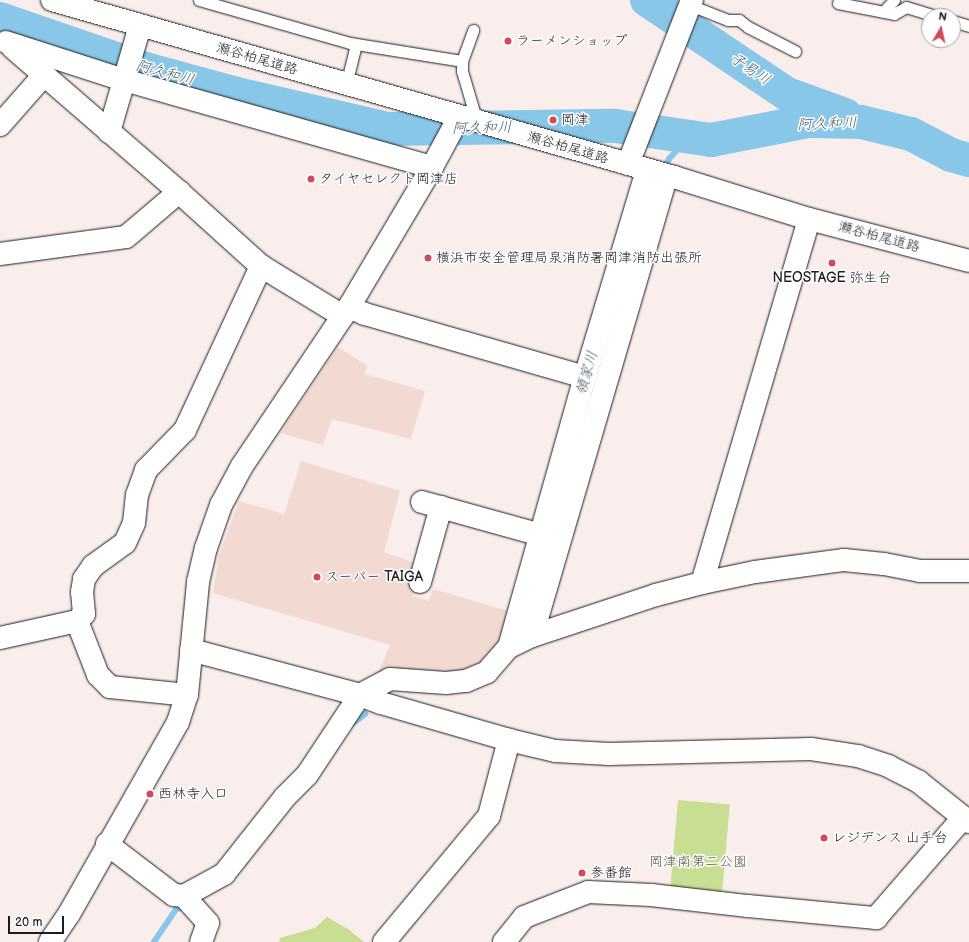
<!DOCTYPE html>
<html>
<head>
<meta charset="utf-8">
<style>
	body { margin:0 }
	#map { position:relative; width:969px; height:942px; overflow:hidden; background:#f9eeeb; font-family:"Balsamiq Sans","Klee One",sans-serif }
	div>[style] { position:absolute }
	.built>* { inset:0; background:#f2dad2 }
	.green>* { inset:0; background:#c8de93; transform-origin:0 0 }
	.stream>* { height:5.5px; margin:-2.75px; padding:0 2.75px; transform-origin:2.75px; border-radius:2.75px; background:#89c7e9 }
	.river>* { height:34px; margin:-17px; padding:0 17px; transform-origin:17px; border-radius:17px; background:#89c7e9 }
	.roads { filter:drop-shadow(0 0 1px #1c1c1c) drop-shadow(0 0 1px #1c1c1c) }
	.service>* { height:11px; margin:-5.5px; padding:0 5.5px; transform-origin:5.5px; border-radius:5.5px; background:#fff }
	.minor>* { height:22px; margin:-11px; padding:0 11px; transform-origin:11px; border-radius:11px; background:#fff }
	.tertiary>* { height:22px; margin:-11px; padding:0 11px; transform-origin:11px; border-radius:11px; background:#fff }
	.secondary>* { height:22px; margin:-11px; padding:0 11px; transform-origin:11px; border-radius:11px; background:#fff }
	.dots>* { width:11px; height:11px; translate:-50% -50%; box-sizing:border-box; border:2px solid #fff; border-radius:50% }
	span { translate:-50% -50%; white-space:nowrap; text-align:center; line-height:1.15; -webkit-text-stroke:3px #fff; paint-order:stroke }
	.poi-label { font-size:14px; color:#1c1c1c }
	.left { translate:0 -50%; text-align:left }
	.street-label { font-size:14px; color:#1c1c1c }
	.park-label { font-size:14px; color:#586046 }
	.water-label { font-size:15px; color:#48606e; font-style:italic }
	.north { position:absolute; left:921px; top:8px; width:40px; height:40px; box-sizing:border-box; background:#fff; border:1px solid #a4a4a4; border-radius:50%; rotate:9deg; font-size:11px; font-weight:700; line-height:16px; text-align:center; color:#1c1c1c }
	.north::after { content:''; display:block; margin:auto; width:14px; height:18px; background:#d1495b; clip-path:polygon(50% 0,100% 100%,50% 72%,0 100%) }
	.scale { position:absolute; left:8px; top:916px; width:56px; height:18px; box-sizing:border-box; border:2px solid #1c1c1c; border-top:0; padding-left:5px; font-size:12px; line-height:14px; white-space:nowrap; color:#1c1c1c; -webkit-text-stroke:3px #fff; paint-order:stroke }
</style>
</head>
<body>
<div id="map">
	<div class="built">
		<div style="clip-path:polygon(338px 347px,367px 366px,365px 374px,425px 391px,411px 439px,332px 419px,323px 445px,280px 433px)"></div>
		<div style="clip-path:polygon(301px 461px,400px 491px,384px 552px,421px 565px,413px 596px,429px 601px,433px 589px,512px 612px,503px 645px,483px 668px,462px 676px,412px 673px,378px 673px,390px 645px,213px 593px,219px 555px,239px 501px,284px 514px)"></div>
	</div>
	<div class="green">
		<div style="left:678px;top:800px;width:52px;height:87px;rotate:5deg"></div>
		<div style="clip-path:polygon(327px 917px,348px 929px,364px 942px,279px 942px,280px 938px,315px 928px)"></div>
	</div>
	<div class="stream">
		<div style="left:663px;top:170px;width:13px;rotate:-61deg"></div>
		<div style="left:669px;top:159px;width:31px;rotate:-48deg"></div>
		<div style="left:351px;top:725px;width:18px;rotate:-38deg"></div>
		<div style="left:154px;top:942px;width:40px;rotate:-56deg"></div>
		<div style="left:176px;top:909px;width:9px;rotate:-13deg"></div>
	</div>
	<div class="river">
		<div style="left:647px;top:0;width:169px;rotate:33.9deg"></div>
		<div style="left:787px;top:94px;width:62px;rotate:19.9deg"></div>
		<div style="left:0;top:19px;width:153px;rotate:19deg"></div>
		<div style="left:145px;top:69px;width:95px;rotate:15.2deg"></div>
		<div style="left:237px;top:94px;width:154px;rotate:13.1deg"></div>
		<div style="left:387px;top:129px;width:228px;rotate:-0.8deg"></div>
		<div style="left:615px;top:126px;width:97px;rotate:8.3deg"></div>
		<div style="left:711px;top:140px;width:100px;rotate:-11deg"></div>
		<div style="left:809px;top:121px;width:52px;rotate:1.1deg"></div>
		<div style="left:861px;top:122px;width:51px;rotate:13.5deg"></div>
		<div style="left:911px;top:134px;width:45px;rotate:27.7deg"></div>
		<div style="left:951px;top:155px;width:19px;rotate:16deg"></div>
	</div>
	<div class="roads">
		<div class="service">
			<div style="left:199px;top:0;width:157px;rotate:15.9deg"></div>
			<div style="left:350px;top:43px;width:113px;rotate:9.1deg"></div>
			<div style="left:462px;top:61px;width:10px;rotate:90deg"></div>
			<div style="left:462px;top:71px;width:53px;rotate:73.6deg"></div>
			<div style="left:838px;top:3px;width:57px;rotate:11.1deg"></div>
			<div style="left:894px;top:14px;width:14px;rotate:-30deg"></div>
			<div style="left:906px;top:7px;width:30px;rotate:17deg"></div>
			<div style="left:690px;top:5px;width:41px;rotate:21.5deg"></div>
			<div style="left:728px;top:20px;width:11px"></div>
			<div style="left:739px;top:20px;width:11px;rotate:38deg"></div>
			<div style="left:748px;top:27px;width:53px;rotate:27.1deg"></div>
			<div style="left:883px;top:12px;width:16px;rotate:-47deg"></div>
			<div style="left:953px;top:21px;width:17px;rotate:17deg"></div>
			<div style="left:462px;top:61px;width:33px;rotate:-70deg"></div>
			<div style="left:346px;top:85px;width:42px;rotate:-76.3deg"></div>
		</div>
		<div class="minor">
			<div style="left:6px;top:42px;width:124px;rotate:17.9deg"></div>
			<div style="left:124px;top:80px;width:320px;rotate:15.8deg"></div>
			<div style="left:13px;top:48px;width:220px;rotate:40.9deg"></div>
			<div style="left:179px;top:192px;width:110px;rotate:42.1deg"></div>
			<div style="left:261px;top:266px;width:96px;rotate:31.4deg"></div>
			<div style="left:0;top:125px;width:67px;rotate:-48.7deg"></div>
			<div style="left:109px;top:132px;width:110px;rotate:-73.7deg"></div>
			<div style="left:628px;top:164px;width:176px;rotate:-68.7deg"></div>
			<div style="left:0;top:254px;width:127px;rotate:-7.7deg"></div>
			<div style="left:126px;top:237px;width:70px;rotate:-40.3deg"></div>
			<div style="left:349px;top:307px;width:17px;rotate:24deg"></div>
			<div style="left:365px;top:314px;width:229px;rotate:16deg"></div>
			<div style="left:422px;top:502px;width:123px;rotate:15.5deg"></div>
			<div style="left:420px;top:582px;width:78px;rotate:-74.4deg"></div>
			<div style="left:702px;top:583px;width:379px;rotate:-73.6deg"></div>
			<div style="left:77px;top:621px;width:10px;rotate:-45deg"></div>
			<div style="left:84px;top:614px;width:22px;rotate:-95deg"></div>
			<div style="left:82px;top:592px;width:13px;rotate:-81deg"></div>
			<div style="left:84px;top:579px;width:16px;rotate:-55deg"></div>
			<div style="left:93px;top:566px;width:39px;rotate:-36deg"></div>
			<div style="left:125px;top:543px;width:22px;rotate:-66deg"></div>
			<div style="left:134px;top:523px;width:28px;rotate:-84deg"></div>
			<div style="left:137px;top:495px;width:27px;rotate:-70deg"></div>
			<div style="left:146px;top:470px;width:56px;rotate:-45.7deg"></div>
			<div style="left:185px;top:430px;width:181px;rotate:-65.1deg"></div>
			<div style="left:532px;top:636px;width:480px;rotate:-73.7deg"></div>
			<div style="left:0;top:638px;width:79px;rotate:-12.4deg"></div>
			<div style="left:77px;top:621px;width:58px;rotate:68.7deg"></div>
			<div style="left:98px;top:675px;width:17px;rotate:45deg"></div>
			<div style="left:110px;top:687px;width:77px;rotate:5.9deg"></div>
			<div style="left:509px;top:647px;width:280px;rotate:-74.3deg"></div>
			<div style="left:585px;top:377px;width:216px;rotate:-73.3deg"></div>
			<div style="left:107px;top:844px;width:84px;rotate:37.3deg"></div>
			<div style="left:174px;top:895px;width:10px;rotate:6deg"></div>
			<div style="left:201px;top:942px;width:20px;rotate:-70deg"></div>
			<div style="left:208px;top:923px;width:36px;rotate:-132deg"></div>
			<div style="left:184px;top:896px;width:46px;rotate:-28.8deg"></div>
			<div style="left:224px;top:874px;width:98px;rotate:-51.6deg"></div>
			<div style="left:285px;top:797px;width:31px;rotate:-45deg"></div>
			<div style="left:307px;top:775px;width:96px;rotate:-56.5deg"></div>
			<div style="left:360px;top:695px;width:34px;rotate:-28deg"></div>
			<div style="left:390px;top:679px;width:56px;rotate:4.1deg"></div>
			<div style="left:446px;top:683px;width:20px;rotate:-6deg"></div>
			<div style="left:466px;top:681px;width:23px;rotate:-23deg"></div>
			<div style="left:487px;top:672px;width:33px;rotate:-49deg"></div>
			<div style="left:509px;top:647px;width:25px;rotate:-26deg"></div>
			<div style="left:532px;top:636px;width:131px;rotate:-18.3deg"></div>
			<div style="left:656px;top:595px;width:48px;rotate:-14.6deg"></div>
			<div style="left:702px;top:583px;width:54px;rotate:-11.7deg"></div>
			<div style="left:755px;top:572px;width:90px;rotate:-7.7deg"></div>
			<div style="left:844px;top:560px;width:40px;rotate:5.7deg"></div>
			<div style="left:884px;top:564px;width:37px;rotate:11deg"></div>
			<div style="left:920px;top:571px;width:49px"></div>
			<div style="left:384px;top:942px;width:164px;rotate:-50.2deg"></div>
			<div style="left:489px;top:816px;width:79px;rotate:-75.3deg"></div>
			<div style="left:504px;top:942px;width:32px;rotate:-51deg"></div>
			<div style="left:524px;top:917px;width:69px;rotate:-21.3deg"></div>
			<div style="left:588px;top:892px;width:63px;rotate:2.7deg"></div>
			<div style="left:651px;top:895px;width:98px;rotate:6.5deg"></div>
			<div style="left:748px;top:906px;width:129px;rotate:5.4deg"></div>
			<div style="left:876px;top:918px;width:133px;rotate:-49deg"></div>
		</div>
		<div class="tertiary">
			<div style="left:191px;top:650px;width:175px;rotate:14.9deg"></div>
			<div style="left:360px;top:695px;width:22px;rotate:21deg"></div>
			<div style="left:381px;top:703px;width:133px;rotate:16.1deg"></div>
			<div style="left:509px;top:740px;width:47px;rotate:13.4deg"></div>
			<div style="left:555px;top:751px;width:54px;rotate:3.2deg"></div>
			<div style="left:609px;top:754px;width:202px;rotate:-1.4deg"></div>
			<div style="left:811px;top:749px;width:48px;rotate:8.5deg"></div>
			<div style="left:858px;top:756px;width:32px;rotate:18deg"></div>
			<div style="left:888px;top:766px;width:35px;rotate:27deg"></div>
			<div style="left:919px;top:782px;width:64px;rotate:38.7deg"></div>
			<div style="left:50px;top:942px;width:34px;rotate:-56deg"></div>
			<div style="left:69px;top:914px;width:221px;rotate:-60.4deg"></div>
			<div style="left:178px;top:722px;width:28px;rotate:-72deg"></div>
			<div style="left:187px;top:695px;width:114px;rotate:-84.4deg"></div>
			<div style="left:198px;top:582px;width:35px;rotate:-77deg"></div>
			<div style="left:206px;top:548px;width:46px;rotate:-70.8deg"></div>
			<div style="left:221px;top:505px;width:44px;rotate:-61.7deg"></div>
			<div style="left:242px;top:466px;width:192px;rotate:-56.1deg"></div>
			<div style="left:349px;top:307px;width:163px;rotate:-59.3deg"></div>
			<div style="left:432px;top:167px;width:57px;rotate:-61.6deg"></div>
		</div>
		<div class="secondary">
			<div style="left:52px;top:0;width:647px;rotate:15.88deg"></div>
			<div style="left:674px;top:177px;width:141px;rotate:17.3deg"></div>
			<div style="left:809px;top:219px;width:165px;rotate:14.7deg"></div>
		</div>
	</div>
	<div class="dots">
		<div style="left:508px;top:41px;background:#d1495b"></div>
		<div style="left:553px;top:120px;background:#d1495b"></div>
		<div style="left:311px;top:179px;background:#d1495b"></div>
		<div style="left:428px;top:258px;background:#d1495b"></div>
		<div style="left:832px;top:263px;background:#d1495b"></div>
		<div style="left:317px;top:577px;background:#d1495b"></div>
		<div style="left:150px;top:794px;background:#d1495b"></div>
		<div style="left:824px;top:838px;background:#d1495b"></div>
		<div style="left:582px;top:873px;background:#d1495b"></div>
	</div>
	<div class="poi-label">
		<span class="left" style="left:516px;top:41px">ラーメンショップ</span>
		<span class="left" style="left:561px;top:120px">岡津</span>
		<span class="left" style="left:319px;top:179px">タイヤセレクト岡津店</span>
		<span class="left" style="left:436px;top:258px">横浜市安全管理局泉消防署岡津消防出張所</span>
		<span style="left:832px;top:278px">NEOSTAGE 弥生台</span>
		<span class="left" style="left:325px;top:577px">スーパー TAIGA</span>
		<span class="left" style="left:158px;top:794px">西林寺入口</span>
		<span class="left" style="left:832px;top:838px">レジデンス 山手台</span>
		<span class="left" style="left:590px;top:873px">参番館</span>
	</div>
	<div class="street-label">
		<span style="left:257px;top:59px;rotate:16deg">瀬谷柏尾道路</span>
		<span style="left:568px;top:148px;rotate:16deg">瀬谷柏尾道路</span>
		<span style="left:879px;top:237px;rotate:15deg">瀬谷柏尾道路</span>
	</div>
	<div class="park-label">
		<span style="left:698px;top:862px">岡津南第二公園</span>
	</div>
	<div class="water-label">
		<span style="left:750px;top:69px;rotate:34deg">子易川</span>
		<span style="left:165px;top:73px;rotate:15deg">阿久和川</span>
		<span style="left:827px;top:124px;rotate:-2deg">阿久和川</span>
		<span style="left:482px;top:128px;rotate:-1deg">阿久和川</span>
		<span style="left:587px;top:373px;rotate:-74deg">領家川</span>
	</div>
	<div class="north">N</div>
	<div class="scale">20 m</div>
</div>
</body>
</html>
